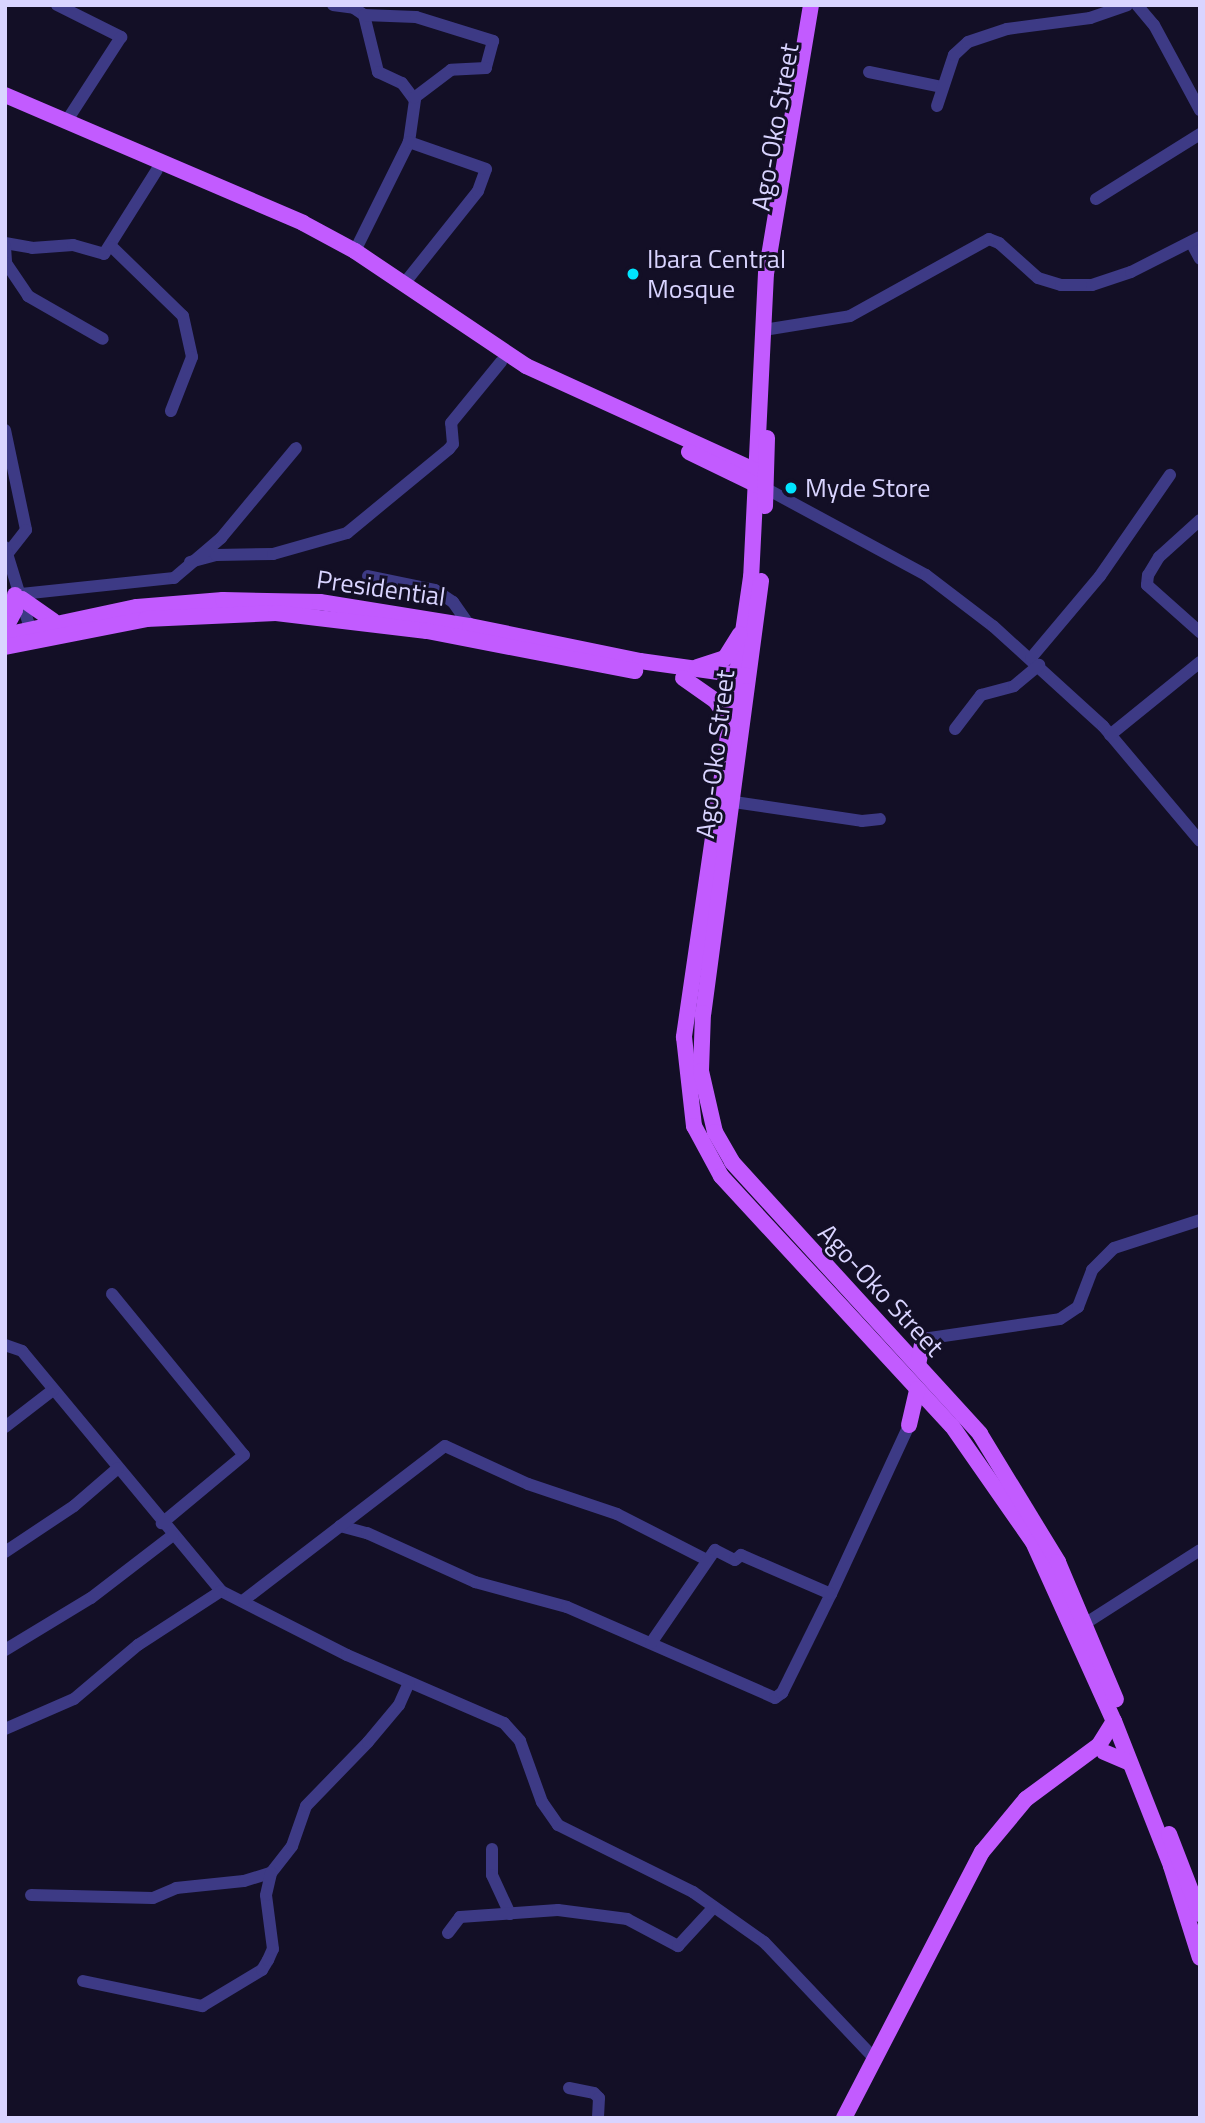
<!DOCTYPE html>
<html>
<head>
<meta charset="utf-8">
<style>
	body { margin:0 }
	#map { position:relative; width:1205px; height:2123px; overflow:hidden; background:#130f26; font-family:"Titillium Web",sans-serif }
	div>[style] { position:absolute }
	.minor>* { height:12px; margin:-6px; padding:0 6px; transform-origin:6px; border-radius:6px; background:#3d3a85 }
	.major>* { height:16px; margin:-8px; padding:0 8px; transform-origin:8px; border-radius:8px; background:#c25bff }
	.dots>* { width:19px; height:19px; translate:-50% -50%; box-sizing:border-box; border:4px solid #130f26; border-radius:50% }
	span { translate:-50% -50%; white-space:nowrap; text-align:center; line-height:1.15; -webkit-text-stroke:6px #130f26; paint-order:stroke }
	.street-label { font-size:26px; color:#d9d4ff }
	.poi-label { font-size:26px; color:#d9d4ff }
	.left { translate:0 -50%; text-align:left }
	.frame { position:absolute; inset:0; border:7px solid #d9d4ff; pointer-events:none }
</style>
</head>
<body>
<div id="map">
	<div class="minor">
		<div style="left:57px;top:5px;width:72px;rotate:26.6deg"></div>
		<div style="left:121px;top:37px;width:101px;rotate:122.9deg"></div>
		<div style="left:333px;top:5px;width:21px;rotate:8deg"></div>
		<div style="left:354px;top:8px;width:12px;rotate:35deg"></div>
		<div style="left:364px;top:15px;width:59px;rotate:76.2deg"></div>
		<div style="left:378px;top:72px;width:26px;rotate:25deg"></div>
		<div style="left:402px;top:83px;width:21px;rotate:53deg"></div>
		<div style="left:415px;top:100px;width:42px;rotate:98.1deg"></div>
		<div style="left:409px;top:142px;width:122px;rotate:116.4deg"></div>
		<div style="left:1137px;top:5px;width:26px;rotate:50deg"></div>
		<div style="left:1154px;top:25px;width:97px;rotate:61.6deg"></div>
		<div style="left:364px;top:15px;width:52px;rotate:2.2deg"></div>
		<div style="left:416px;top:17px;width:81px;rotate:17.3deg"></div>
		<div style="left:493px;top:41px;width:28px;rotate:105deg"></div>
		<div style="left:486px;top:68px;width:35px;rotate:177deg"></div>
		<div style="left:451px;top:70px;width:46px;rotate:142.9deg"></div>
		<div style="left:869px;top:72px;width:75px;rotate:11.6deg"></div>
		<div style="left:937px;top:106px;width:54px;rotate:-71.6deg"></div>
		<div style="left:954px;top:55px;width:19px;rotate:-43deg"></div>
		<div style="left:968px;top:42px;width:41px;rotate:-18.4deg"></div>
		<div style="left:1007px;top:29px;width:84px;rotate:-7.5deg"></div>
		<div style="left:1090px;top:18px;width:39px;rotate:-19deg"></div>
		<div style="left:1096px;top:199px;width:123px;rotate:-32deg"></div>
		<div style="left:1191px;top:242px;width:19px;rotate:62deg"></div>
		<div style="left:5px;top:243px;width:27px;rotate:10deg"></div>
		<div style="left:32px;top:248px;width:41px;rotate:-4.2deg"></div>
		<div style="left:73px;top:245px;width:32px;rotate:16deg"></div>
		<div style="left:104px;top:254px;width:99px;rotate:-57.8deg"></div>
		<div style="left:5px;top:247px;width:16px;rotate:86deg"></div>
		<div style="left:6px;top:263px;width:40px;rotate:56deg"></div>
		<div style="left:28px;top:296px;width:86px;rotate:29.8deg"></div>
		<div style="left:112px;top:247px;width:99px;rotate:44.2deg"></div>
		<div style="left:183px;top:316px;width:42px;rotate:77.6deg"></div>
		<div style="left:192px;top:357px;width:58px;rotate:111.3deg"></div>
		<div style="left:403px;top:285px;width:120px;rotate:-51.4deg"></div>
		<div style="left:478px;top:191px;width:23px;rotate:-70deg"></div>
		<div style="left:486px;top:169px;width:82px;rotate:-160.7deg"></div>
		<div style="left:770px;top:329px;width:81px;rotate:-9.2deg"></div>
		<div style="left:850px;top:316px;width:159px;rotate:-29deg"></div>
		<div style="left:989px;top:239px;width:11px;rotate:22deg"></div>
		<div style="left:999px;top:243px;width:52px;rotate:41.9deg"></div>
		<div style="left:1038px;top:278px;width:24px;rotate:17deg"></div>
		<div style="left:1061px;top:285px;width:31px"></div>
		<div style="left:1092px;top:285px;width:41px;rotate:-18.4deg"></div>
		<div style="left:1131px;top:272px;width:77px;rotate:-26.9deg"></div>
		<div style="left:5px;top:430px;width:102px;rotate:78.1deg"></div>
		<div style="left:26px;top:530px;width:29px;rotate:128deg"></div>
		<div style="left:765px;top:488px;width:183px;rotate:28.4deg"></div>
		<div style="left:926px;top:575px;width:84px;rotate:37.3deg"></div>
		<div style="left:993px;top:626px;width:149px;rotate:42.3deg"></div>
		<div style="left:1103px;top:726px;width:150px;rotate:49.9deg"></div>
		<div style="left:1200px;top:520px;width:55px;rotate:137.9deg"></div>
		<div style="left:1159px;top:557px;width:21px;rotate:121deg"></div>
		<div style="left:1148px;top:575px;width:10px;rotate:96deg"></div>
		<div style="left:1147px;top:585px;width:71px;rotate:41.6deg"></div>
		<div style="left:5px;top:547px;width:95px;rotate:72.9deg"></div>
		<div style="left:190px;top:562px;width:27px;rotate:-15deg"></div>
		<div style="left:216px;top:555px;width:57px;rotate:-1deg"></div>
		<div style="left:273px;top:554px;width:77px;rotate:-15.8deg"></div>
		<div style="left:347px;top:533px;width:132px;rotate:-39.5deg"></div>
		<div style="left:449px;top:449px;width:6px;rotate:-51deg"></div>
		<div style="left:453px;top:444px;width:21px;rotate:-95deg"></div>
		<div style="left:451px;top:423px;width:79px;rotate:-50.7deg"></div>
		<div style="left:368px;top:576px;width:68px;rotate:11.8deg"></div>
		<div style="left:435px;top:590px;width:22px;rotate:34deg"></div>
		<div style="left:453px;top:602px;width:29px;rotate:55deg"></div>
		<div style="left:21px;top:594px;width:154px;rotate:-6deg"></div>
		<div style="left:174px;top:578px;width:62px;rotate:-40.4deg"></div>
		<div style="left:221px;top:538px;width:117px;rotate:-50.2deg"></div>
		<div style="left:1031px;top:658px;width:107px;rotate:-49.9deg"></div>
		<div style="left:1100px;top:576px;width:123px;rotate:-55.3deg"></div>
		<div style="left:955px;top:729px;width:43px;rotate:-52.6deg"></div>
		<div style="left:981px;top:695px;width:34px;rotate:-15deg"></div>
		<div style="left:1014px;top:686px;width:33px;rotate:-40deg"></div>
		<div style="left:1110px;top:735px;width:116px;rotate:-39deg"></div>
		<div style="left:734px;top:802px;width:129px;rotate:8.4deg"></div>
		<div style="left:862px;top:821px;width:18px;rotate:-6deg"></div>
		<div style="left:112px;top:1294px;width:208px;rotate:50.7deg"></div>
		<div style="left:244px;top:1455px;width:107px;rotate:140.3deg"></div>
		<div style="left:923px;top:1339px;width:138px;rotate:-8.3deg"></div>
		<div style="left:1060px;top:1319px;width:22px;rotate:-34deg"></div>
		<div style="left:1078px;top:1307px;width:40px;rotate:-69deg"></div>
		<div style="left:1092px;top:1270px;width:31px;rotate:-45deg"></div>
		<div style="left:1114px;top:1248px;width:90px;rotate:-18deg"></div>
		<div style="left:5px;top:1345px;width:18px;rotate:19deg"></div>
		<div style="left:22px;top:1351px;width:312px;rotate:50.3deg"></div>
		<div style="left:221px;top:1591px;width:141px;rotate:26.9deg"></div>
		<div style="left:347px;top:1655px;width:171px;rotate:23.4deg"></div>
		<div style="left:504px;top:1723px;width:24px;rotate:48deg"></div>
		<div style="left:520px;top:1741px;width:65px;rotate:70.2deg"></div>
		<div style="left:542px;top:1802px;width:28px;rotate:55deg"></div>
		<div style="left:558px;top:1825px;width:151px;rotate:26.4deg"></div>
		<div style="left:693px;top:1892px;width:87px;rotate:35.2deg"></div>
		<div style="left:764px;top:1942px;width:160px;rotate:46.5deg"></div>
		<div style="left:5px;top:1427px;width:61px;rotate:-37.6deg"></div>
		<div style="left:340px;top:1526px;width:28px;rotate:15deg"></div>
		<div style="left:367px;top:1533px;width:119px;rotate:24.4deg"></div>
		<div style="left:475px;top:1582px;width:95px;rotate:15.2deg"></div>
		<div style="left:567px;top:1607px;width:227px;rotate:23.6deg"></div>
		<div style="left:775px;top:1698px;width:9px;rotate:-36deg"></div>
		<div style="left:782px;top:1693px;width:110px;rotate:-63.7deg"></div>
		<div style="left:831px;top:1594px;width:186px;rotate:-65.2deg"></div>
		<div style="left:5px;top:1552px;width:83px;rotate:-33.7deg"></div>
		<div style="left:74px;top:1506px;width:58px;rotate:-40.8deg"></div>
		<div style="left:244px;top:1600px;width:253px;rotate:-37.5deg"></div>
		<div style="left:445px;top:1446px;width:91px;rotate:24.6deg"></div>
		<div style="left:528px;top:1484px;width:94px;rotate:18.6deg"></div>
		<div style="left:617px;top:1514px;width:101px;rotate:27.1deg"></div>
		<div style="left:1086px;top:1623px;width:135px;rotate:-32.6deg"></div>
		<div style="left:651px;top:1643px;width:113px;rotate:-55.5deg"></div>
		<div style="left:715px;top:1550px;width:22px;rotate:27deg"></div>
		<div style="left:735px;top:1560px;width:8px;rotate:-40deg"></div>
		<div style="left:741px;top:1555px;width:98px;rotate:23.4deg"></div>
		<div style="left:5px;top:1650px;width:100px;rotate:-31.2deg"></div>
		<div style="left:91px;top:1598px;width:103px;rotate:-37.5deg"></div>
		<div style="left:5px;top:1729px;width:75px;rotate:-23.5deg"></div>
		<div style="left:74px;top:1699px;width:84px;rotate:-40.2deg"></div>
		<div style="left:138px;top:1645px;width:99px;rotate:-33deg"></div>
		<div style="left:492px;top:1849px;width:26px;rotate:90deg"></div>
		<div style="left:492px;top:1875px;width:43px;rotate:65.2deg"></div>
		<div style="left:31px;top:1895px;width:122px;rotate:1.4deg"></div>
		<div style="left:153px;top:1898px;width:25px;rotate:-23deg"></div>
		<div style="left:176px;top:1888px;width:68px;rotate:-5.9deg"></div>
		<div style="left:244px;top:1881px;width:28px;rotate:-17deg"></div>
		<div style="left:271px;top:1873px;width:34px;rotate:-52deg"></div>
		<div style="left:292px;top:1846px;width:42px;rotate:-70.7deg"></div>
		<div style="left:306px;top:1806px;width:89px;rotate:-45.9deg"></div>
		<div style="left:368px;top:1742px;width:48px;rotate:-50deg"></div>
		<div style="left:399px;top:1705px;width:24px;rotate:-66deg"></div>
		<div style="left:448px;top:1933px;width:20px;rotate:-53deg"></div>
		<div style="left:460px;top:1917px;width:98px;rotate:-4.1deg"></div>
		<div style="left:558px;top:1910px;width:70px;rotate:7.4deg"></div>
		<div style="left:627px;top:1919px;width:58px;rotate:27.9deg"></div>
		<div style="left:678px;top:1946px;width:53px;rotate:-47.3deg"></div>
		<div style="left:83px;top:1981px;width:122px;rotate:11.9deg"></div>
		<div style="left:202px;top:2006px;width:70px;rotate:-31deg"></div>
		<div style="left:262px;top:1970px;width:12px;rotate:-59deg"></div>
		<div style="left:268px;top:1960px;width:12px;rotate:-66deg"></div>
		<div style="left:273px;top:1949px;width:54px;rotate:-97.4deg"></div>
		<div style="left:266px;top:1895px;width:23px;rotate:-77deg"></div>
		<div style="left:569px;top:2088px;width:25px;rotate:11deg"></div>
		<div style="left:594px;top:2093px;width:7px;rotate:45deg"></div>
		<div style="left:599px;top:2098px;width:20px;rotate:93deg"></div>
	</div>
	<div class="major">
		<div style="left:811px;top:5px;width:272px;rotate:99.5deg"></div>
		<div style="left:766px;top:273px;width:304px;rotate:92.8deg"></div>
		<div style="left:751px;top:577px;width:465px;rotate:98.3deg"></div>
		<div style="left:684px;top:1037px;width:90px;rotate:83.6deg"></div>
		<div style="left:694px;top:1126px;width:57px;rotate:61.6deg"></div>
		<div style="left:721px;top:1176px;width:340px;rotate:47.3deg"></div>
		<div style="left:952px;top:1426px;width:141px;rotate:55.1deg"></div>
		<div style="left:1033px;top:1542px;width:196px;rotate:65.7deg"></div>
		<div style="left:1114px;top:1721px;width:156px;rotate:68.5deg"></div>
		<div style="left:1171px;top:1866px;width:96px;rotate:72.5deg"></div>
		<div style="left:5px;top:95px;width:324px;rotate:23.2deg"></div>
		<div style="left:303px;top:223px;width:59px;rotate:28.3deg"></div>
		<div style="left:355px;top:251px;width:206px;rotate:33.9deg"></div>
		<div style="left:526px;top:366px;width:258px;rotate:24.5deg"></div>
		<div style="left:689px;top:452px;width:82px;rotate:25.9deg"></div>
		<div style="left:765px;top:506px;width:68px;rotate:-88.3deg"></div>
		<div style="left:761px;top:581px;width:436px;rotate:97.6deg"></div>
		<div style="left:703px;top:1013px;width:58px;rotate:92deg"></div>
		<div style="left:701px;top:1071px;width:63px;rotate:77.1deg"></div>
		<div style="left:715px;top:1132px;width:34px;rotate:60deg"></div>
		<div style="left:732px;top:1162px;width:368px;rotate:47.6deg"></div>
		<div style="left:980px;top:1434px;width:150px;rotate:58.6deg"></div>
		<div style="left:1058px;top:1562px;width:149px;rotate:67.1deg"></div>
		<div style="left:22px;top:599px;width:38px;rotate:35deg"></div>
		<div style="left:5px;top:629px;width:21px;rotate:-62deg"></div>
		<div style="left:15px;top:610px;width:15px;rotate:-90deg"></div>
		<div style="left:5px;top:635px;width:135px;rotate:-12deg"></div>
		<div style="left:137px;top:607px;width:86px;rotate:-4.7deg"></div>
		<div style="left:223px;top:600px;width:97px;rotate:1.2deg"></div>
		<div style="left:320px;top:602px;width:152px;rotate:9.1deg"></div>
		<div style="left:470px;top:626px;width:174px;rotate:11.6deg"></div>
		<div style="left:640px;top:661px;width:108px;rotate:8deg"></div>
		<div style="left:5px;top:647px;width:144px;rotate:-11.2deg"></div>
		<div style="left:146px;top:619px;width:130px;rotate:-2.6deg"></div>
		<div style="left:276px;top:613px;width:152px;rotate:6.8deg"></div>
		<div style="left:427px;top:631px;width:212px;rotate:10.9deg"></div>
		<div style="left:697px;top:667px;width:29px;rotate:-18deg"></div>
		<div style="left:725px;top:658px;width:28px;rotate:-58deg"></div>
		<div style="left:683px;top:678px;width:39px;rotate:35deg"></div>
		<div style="left:715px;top:700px;width:29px;rotate:56deg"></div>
		<div style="left:918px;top:1365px;width:26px;rotate:-79deg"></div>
		<div style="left:909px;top:1425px;width:37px;rotate:-77deg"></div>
		<div style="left:1104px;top:1752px;width:28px;rotate:23deg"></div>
		<div style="left:1169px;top:1834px;width:86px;rotate:68.8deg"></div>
		<div style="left:844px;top:2118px;width:300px;rotate:-62.6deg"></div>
		<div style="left:982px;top:1852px;width:69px;rotate:-50.3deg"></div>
		<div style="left:1026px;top:1799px;width:91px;rotate:-36.5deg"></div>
		<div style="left:1099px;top:1745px;width:28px;rotate:-58deg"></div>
	</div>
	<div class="dots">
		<div style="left:633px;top:274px;background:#00e5ff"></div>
		<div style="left:791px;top:488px;background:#00e5ff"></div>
	</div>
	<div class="street-label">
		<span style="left:775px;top:127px;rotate:-80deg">Ago-Oko Street</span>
		<span style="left:381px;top:588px;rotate:8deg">Presidential</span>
		<span style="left:715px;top:754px;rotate:-83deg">Ago-Oko Street</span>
		<span style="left:881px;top:1290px;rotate:47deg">Ago-Oko Street</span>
	</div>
	<div class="poi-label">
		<span class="left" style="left:647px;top:274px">Ibara Central<br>Mosque</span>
		<span class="left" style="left:805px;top:488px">Myde Store</span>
	</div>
	<div class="frame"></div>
</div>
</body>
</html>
